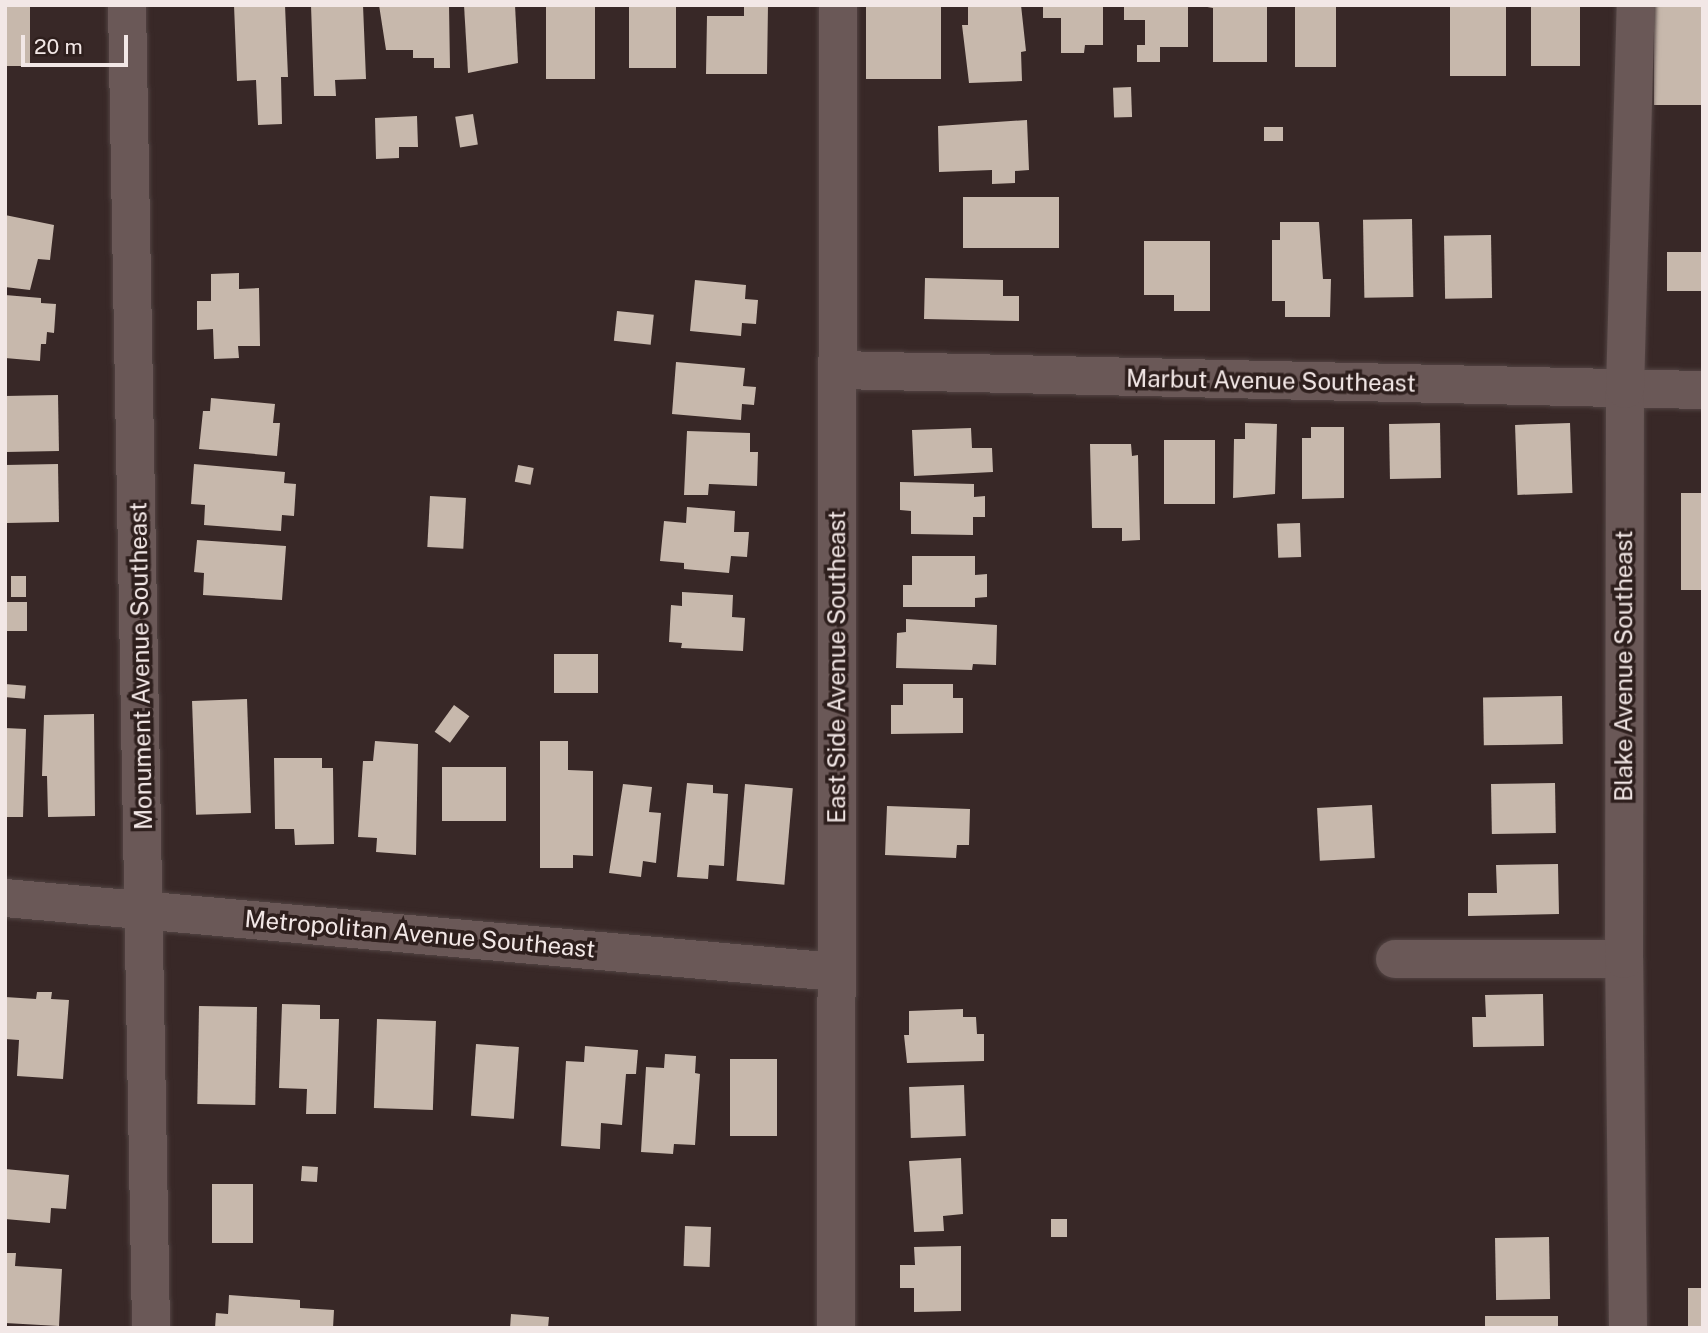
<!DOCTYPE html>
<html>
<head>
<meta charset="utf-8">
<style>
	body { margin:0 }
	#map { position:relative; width:1708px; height:1333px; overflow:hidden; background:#382827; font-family:"Public Sans",sans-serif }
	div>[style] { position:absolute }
	.building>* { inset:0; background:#c7b8ac; transform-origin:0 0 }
	.roads { filter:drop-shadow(0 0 2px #524443) drop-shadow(0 0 2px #524443) }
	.street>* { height:38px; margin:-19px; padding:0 19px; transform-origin:19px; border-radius:19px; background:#6a5857 }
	span { translate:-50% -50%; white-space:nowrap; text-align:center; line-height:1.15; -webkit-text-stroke:7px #2e1f1d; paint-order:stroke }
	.street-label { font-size:24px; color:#f2e7e6 }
	.frame { position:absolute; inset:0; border:7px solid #f2e7e6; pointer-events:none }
	.scale { position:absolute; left:21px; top:35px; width:107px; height:32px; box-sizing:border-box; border:4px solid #f2e7e6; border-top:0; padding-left:9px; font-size:21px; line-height:24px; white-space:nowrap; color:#f2e7e6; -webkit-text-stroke:5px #2e1f1d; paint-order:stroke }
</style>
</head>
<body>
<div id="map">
	<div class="building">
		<div style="left:5px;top:5px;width:25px;height:61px"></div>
		<div style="clip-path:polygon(234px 5px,285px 5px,288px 77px,281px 77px,282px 124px,258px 125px,256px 80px,237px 81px)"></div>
		<div style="clip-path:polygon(311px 5px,363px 5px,366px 79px,335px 80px,336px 96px,314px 96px)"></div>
		<div style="clip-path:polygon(379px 5px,449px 5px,450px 68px,434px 68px,434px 58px,413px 58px,413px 50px,386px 50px)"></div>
		<div style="clip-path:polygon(464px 5px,515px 5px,518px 63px,468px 73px)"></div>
		<div style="left:546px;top:5px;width:49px;height:74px"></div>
		<div style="left:629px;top:5px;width:47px;height:63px"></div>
		<div style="clip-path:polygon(744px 5px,768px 5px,767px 74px,706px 74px,707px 16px,744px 16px)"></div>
		<div style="left:866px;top:5px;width:75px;height:74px"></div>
		<div style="clip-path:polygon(968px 5px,1021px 5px,1026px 51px,1021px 52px,1022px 81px,969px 83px,962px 25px,968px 25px)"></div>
		<div style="clip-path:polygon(1043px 5px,1103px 5px,1103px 45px,1085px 45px,1084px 53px,1061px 53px,1061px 18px,1043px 18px)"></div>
		<div style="clip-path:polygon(1124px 5px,1188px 5px,1188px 47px,1160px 47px,1160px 62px,1137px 62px,1137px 45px,1145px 45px,1145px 20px,1124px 20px)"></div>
		<div style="clip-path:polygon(1196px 5px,1267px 5px,1267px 62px,1213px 62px,1213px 8px)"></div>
		<div style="left:1295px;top:5px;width:41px;height:62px"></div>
		<div style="left:1450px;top:5px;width:56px;height:71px"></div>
		<div style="left:1531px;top:5px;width:49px;height:61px"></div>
		<div style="left:1654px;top:5px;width:49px;height:100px"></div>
		<div style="left:1131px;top:87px;width:30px;height:18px;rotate:88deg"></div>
		<div style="left:473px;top:114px;width:31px;height:18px;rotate:81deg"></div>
		<div style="clip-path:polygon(417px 116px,418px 147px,399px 147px,399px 158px,376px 159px,375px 118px)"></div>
		<div style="clip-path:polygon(1027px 120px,1029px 170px,1015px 171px,1015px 183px,992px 184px,992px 170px,939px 172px,938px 126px)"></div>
		<div style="left:1264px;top:127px;width:19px;height:14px"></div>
		<div style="left:1059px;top:197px;width:51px;height:96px;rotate:90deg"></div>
		<div style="clip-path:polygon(5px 215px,54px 225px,50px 260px,38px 259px,30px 290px,5px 287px)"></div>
		<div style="left:1412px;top:219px;width:78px;height:49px;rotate:89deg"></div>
		<div style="clip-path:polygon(1280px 222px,1319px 222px,1323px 279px,1331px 279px,1330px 317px,1285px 317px,1285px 301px,1272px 301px,1272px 240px,1280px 240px)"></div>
		<div style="left:1491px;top:235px;width:63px;height:47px;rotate:89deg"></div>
		<div style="clip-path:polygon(1144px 241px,1210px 241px,1210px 311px,1174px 311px,1174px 295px,1144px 295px)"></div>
		<div style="left:1703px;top:252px;width:39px;height:36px;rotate:90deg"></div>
		<div style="clip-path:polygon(239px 273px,239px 289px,259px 288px,260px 346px,238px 346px,239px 358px,214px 359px,213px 329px,197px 330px,197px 301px,211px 301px,211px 274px)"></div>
		<div style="clip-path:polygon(925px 278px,1003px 280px,1003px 296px,1019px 296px,1019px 321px,924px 319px)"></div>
		<div style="clip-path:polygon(695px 280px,746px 285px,745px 299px,758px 300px,756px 324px,742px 323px,741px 336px,690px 331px)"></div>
		<div style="clip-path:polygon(5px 295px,41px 298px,41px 303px,56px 304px,54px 333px,47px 332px,46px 344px,41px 344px,40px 361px,5px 358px)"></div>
		<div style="left:617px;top:311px;width:37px;height:30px;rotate:6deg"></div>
		<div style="clip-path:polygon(676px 362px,745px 368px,743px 386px,756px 387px,754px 405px,742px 404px,741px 420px,672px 414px)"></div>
		<div style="left:58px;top:395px;width:56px;height:53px;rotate:89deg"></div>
		<div style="clip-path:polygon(211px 398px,275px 404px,273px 423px,280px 423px,277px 456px,199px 449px,203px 411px,210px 411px)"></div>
		<div style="clip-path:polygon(1245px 423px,1277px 424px,1275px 494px,1233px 498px,1234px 439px,1245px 439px)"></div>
		<div style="left:1440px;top:423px;width:55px;height:51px;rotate:89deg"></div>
		<div style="left:1570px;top:423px;width:70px;height:55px;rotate:88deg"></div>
		<div style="clip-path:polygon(1311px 427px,1344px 427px,1344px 498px,1302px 499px,1302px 438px,1311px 438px)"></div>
		<div style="clip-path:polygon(971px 428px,972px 448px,992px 448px,993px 472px,914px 476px,912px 430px)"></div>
		<div style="clip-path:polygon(687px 431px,750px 433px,750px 452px,758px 452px,757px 486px,709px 484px,708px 495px,684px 495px)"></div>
		<div style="left:1164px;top:440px;width:51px;height:64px"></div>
		<div style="clip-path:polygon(1090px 444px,1131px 444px,1132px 456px,1138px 455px,1140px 540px,1122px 541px,1122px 528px,1092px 528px)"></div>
		<div style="left:58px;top:464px;width:58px;height:53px;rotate:89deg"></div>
		<div style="clip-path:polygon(194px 464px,285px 472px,284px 483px,296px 484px,294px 516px,282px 515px,281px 531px,204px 525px,205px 505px,191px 504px)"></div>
		<div style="left:518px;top:465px;width:16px;height:17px;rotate:11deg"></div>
		<div style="clip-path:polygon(900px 482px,974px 484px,974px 497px,985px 496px,985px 517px,973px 517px,973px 535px,911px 534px,911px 511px,900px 510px)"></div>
		<div style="left:1703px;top:493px;width:97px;height:22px;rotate:90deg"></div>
		<div style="left:430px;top:496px;width:36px;height:51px;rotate:3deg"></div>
		<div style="clip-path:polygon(687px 507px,735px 511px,734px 532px,749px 532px,747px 557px,731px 556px,729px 573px,684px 569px,684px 563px,660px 561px,664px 521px,686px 523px)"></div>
		<div style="left:1300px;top:523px;width:34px;height:23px;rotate:88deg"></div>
		<div style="clip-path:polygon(197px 540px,286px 546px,282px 600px,203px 595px,204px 573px,194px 572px)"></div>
		<div style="clip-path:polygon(912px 556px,975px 556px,975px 575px,987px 574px,987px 597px,975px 598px,975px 607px,903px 607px,903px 585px,912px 585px)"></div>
		<div style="left:11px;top:576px;width:15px;height:21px"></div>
		<div style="clip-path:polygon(682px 592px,733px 595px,732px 617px,745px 618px,743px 651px,681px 648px,682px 643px,669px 642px,671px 605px,682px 606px)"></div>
		<div style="left:27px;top:602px;width:29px;height:21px;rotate:90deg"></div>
		<div style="clip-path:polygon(906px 619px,997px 625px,996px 665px,973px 664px,972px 670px,896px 668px,897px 633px,906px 632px)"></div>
		<div style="left:554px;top:654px;width:44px;height:39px"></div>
		<div style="left:5px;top:684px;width:21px;height:13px;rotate:5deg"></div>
		<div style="clip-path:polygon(903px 684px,953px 684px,953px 698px,963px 698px,963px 733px,891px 734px,891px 705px,903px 705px)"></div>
		<div style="left:1562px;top:696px;width:48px;height:79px;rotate:89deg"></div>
		<div style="left:247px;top:699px;width:114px;height:55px;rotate:88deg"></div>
		<div style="left:454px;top:705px;width:19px;height:33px;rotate:36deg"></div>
		<div style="clip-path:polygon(94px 714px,95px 816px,48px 817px,47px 776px,42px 776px,44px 715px)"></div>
		<div style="clip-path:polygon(5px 728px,26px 729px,23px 817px,5px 817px)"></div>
		<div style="clip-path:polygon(375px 741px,418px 744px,416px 855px,376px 852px,377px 838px,358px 837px,363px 761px,373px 761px)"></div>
		<div style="clip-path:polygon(540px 741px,568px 741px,568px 770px,593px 771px,593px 856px,573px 855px,573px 868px,540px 868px)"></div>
		<div style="clip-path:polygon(274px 758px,322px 758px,322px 768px,333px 768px,334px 844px,295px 845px,294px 829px,275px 829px)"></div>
		<div style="left:442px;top:767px;width:64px;height:54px"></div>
		<div style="clip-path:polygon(687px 783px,713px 785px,713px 793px,728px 794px,724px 866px,709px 865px,708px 879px,677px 877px)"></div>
		<div style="left:1555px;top:783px;width:50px;height:64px;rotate:89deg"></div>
		<div style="clip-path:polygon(623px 784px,652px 787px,649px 812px,661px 813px,656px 863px,643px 861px,641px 877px,609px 873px)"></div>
		<div style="left:745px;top:784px;width:48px;height:97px;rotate:5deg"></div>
		<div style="left:1372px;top:805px;width:53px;height:55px;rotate:87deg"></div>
		<div style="clip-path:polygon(887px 806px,970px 809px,969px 845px,957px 845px,956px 858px,885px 855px)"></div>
		<div style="clip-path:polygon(1558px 864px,1559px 914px,1468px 916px,1468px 893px,1497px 893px,1496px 865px)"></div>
		<div style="clip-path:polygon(37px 992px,52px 992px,51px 999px,69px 1000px,63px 1079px,17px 1076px,19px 1040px,5px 1039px,5px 997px,36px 999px)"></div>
		<div style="clip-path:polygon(1543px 994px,1544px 1046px,1473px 1047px,1472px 1017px,1486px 1017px,1485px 995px)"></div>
		<div style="clip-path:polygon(282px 1004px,320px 1005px,320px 1019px,339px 1019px,336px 1114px,306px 1114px,307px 1089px,279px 1088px)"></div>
		<div style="left:199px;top:1006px;width:58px;height:98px;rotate:1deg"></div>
		<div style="clip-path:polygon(963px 1009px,963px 1017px,976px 1017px,977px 1034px,984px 1034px,984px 1061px,907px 1063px,904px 1035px,909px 1035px,909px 1011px)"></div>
		<div style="left:377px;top:1019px;width:59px;height:89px;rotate:2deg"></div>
		<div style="left:476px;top:1044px;width:43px;height:72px;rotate:4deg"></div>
		<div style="clip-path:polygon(585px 1046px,638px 1050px,636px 1074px,626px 1074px,622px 1125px,601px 1123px,600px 1149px,561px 1146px,566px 1061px,584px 1062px)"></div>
		<div style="clip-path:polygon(665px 1054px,696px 1056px,695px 1073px,700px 1074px,695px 1145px,674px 1144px,673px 1154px,641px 1152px,646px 1067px,664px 1068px)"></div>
		<div style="left:730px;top:1059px;width:47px;height:77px"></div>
		<div style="left:964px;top:1085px;width:51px;height:55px;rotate:88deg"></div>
		<div style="clip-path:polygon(961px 1158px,963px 1214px,943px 1216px,944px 1231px,914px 1232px,909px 1161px)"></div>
		<div style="left:302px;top:1166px;width:16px;height:15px;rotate:4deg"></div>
		<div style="clip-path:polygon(5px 1169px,69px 1175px,66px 1209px,51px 1208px,50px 1223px,5px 1219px)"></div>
		<div style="left:212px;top:1184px;width:41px;height:59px"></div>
		<div style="left:1051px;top:1219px;width:16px;height:18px"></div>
		<div style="left:685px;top:1226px;width:26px;height:40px;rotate:2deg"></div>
		<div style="left:1549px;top:1237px;width:62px;height:54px;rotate:89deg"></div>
		<div style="clip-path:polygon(961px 1246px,961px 1311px,914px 1312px,914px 1288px,900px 1288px,900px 1265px,915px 1265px,914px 1247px)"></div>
		<div style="clip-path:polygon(5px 1253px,16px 1253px,15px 1266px,62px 1269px,59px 1326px,5px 1323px)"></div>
		<div style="left:1688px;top:1288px;width:15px;height:40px"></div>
		<div style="clip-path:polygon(229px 1295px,300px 1300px,300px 1308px,334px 1310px,333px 1328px,215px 1328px,216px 1313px,228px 1314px)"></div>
		<div style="clip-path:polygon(511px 1314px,549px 1317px,548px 1328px,510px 1328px)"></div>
		<div style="left:1558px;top:1316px;width:12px;height:73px;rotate:90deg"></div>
	</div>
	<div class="roads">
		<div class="street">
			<div style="left:127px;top:5px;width:1323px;rotate:88.96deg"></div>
			<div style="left:839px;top:370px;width:864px;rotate:1.33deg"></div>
			<div style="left:5px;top:898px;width:833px;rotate:5.09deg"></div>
			<div style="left:1395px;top:959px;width:229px"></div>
			<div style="left:836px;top:1328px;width:1323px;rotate:-89.91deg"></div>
			<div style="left:1628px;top:1328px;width:369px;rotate:-90.6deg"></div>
			<div style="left:1624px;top:959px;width:570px;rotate:-89.9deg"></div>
			<div style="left:1625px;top:389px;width:384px;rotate:-88.4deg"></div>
		</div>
	</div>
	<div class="street-label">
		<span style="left:1271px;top:381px;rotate:1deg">Marbut Avenue Southeast</span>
		<span style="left:141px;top:666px;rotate:-91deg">Monument Avenue Southeast</span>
		<span style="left:1624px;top:666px;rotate:-90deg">Blake Avenue Southeast</span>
		<span style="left:837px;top:667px;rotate:-90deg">East Side Avenue Southeast</span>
		<span style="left:420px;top:934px;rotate:5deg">Metropolitan Avenue Southeast</span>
	</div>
	<div class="frame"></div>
	<div class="scale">20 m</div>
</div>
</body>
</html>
